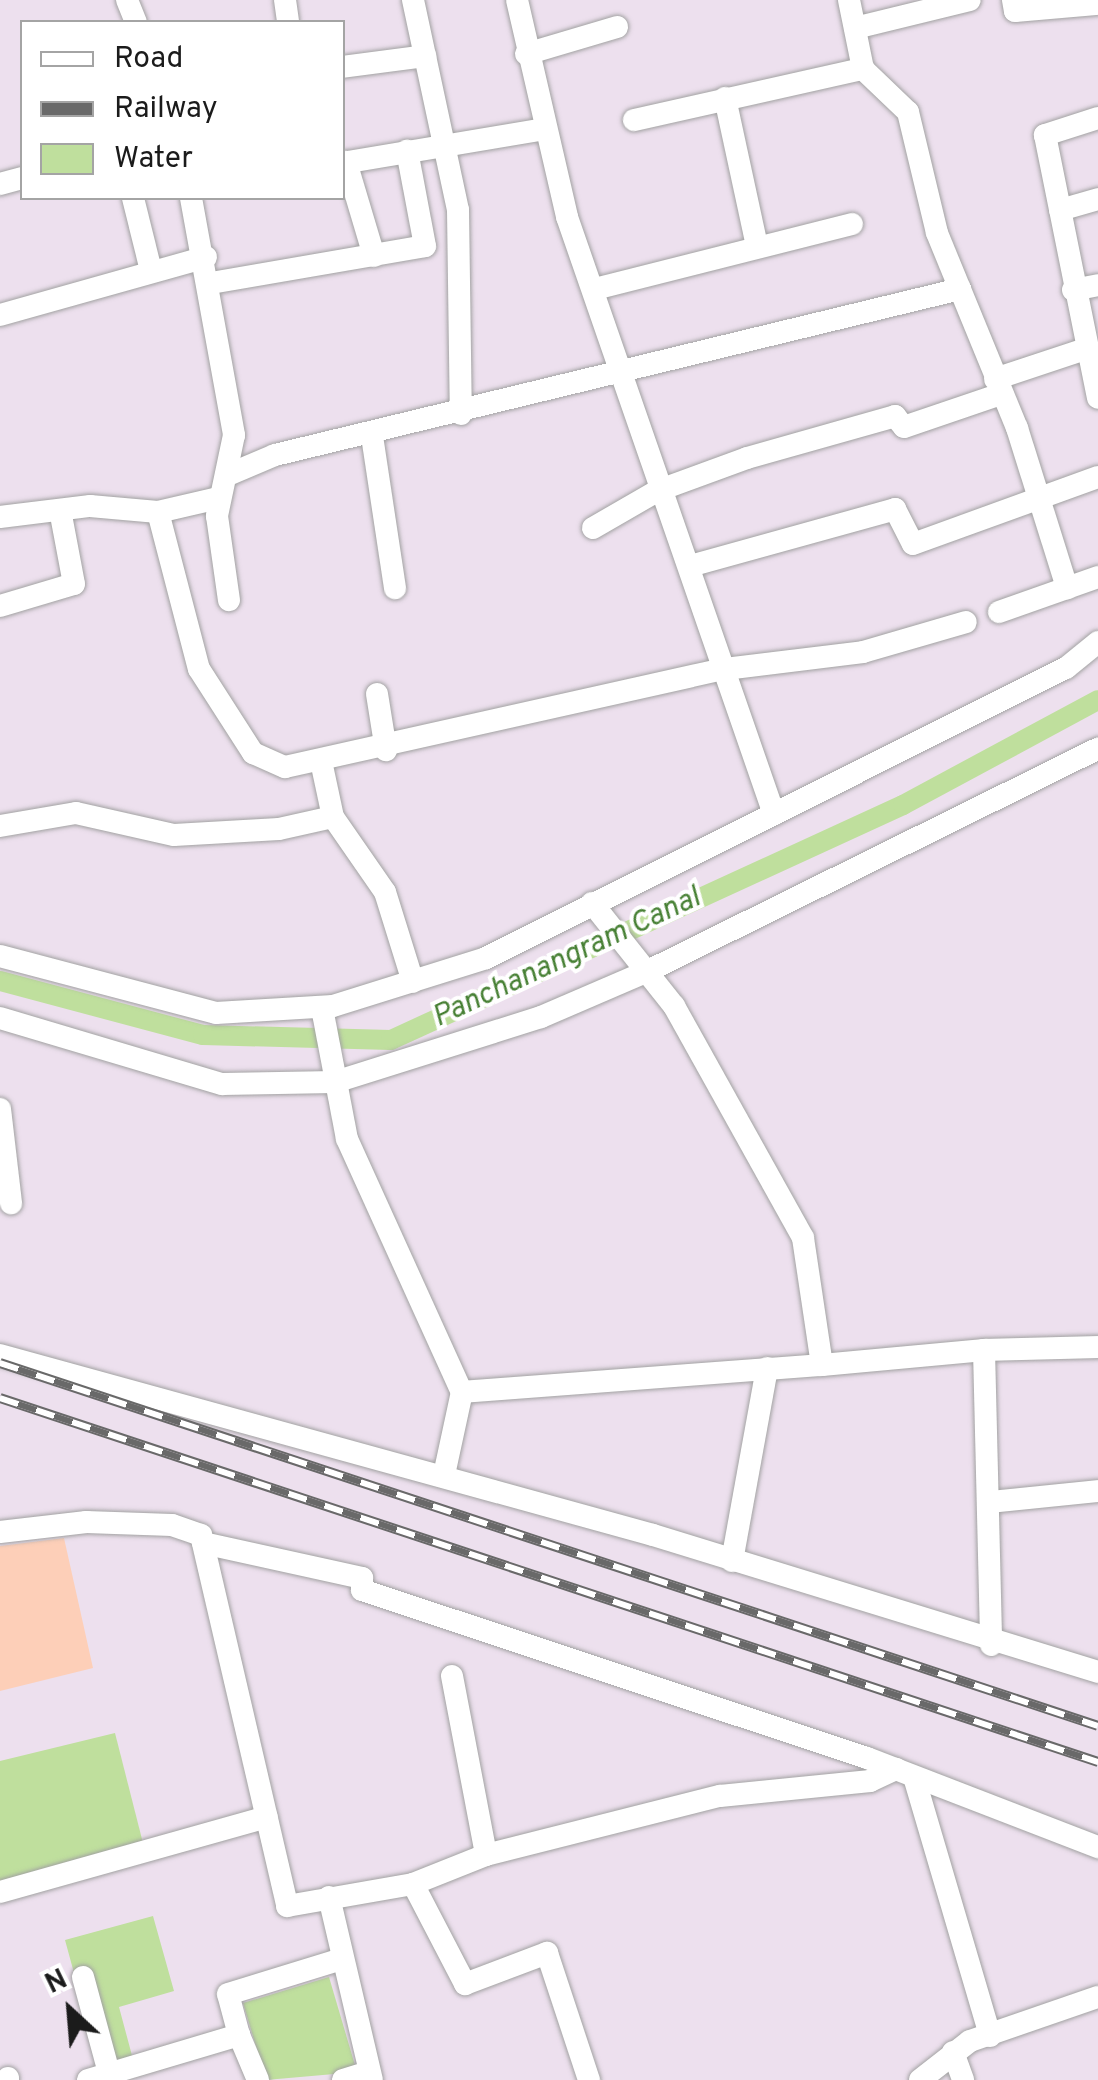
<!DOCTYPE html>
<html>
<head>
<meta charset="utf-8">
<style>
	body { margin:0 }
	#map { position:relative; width:1098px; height:2080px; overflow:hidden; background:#ede0ee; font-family:Overpass,sans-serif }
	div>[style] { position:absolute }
	.park>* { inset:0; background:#fdcfb8 }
	.water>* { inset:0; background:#bfdf9d }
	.canal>* { height:20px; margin:-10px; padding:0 10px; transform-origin:10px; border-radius:10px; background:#bfdf9d }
	.roads { filter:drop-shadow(0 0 2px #a2a2a2) drop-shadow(0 0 2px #a2a2a2) }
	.minor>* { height:22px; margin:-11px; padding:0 11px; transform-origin:11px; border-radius:11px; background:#fff }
	.rail>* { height:10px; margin-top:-5px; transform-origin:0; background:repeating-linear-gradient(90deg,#fff 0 19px,#696969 0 38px); box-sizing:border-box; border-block:2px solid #696969 }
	span { translate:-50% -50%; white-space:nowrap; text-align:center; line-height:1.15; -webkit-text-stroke:8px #fff; paint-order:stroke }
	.water-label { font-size:30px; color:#478034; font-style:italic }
	.legend { position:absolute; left:20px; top:20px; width:325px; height:180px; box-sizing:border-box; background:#fff; border:2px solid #a4a4a4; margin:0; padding:12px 18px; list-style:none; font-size:30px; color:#1b1b1b }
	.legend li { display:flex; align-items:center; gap:20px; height:50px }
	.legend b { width:50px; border:2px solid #a4a4a4 }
	.north { position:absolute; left:20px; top:1960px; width:100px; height:100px; -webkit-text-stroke:8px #fff; paint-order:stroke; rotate:334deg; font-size:28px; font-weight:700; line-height:40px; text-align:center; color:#1b1b1b }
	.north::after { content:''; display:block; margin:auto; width:35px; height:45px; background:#1b1b1b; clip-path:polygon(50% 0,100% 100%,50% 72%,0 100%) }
</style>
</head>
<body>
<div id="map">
	<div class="park">
		<div style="clip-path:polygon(64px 1538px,93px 1668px,0 1691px,0 1546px)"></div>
	</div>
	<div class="water">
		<div style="clip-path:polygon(115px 1733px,144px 1847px,0 1884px,0 1761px)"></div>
		<div style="clip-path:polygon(153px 1916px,174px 1991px,119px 2007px,134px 2063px,101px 2072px,65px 1940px)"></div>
		<div style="clip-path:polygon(329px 1977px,357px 2072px,266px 2080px,243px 2003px)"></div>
	</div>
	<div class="canal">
		<div style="left:0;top:981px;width:210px;rotate:14.9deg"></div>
		<div style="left:203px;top:1035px;width:188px;rotate:1.5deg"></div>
		<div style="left:391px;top:1040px;width:563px;rotate:-24.65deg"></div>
		<div style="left:903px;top:805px;width:221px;rotate:-28.3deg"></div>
	</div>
	<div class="roads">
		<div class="minor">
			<div style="left:127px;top:0;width:24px;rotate:68deg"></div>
			<div style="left:285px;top:0;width:22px;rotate:82deg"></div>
			<div style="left:413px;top:0;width:215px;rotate:77.9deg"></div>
			<div style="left:458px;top:210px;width:204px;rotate:89.2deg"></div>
			<div style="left:517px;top:0;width:223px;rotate:77deg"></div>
			<div style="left:567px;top:217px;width:632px;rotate:70.88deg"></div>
			<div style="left:849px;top:0;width:70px;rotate:78.5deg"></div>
			<div style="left:863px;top:69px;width:62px;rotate:43.7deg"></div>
			<div style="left:908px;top:112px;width:124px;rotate:76.5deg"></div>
			<div style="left:937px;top:233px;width:211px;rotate:67.7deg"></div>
			<div style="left:1017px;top:428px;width:168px;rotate:72.6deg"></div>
			<div style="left:1013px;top:0;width:11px;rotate:80deg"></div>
			<div style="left:1015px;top:11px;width:81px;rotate:-4.9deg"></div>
			<div style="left:855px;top:28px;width:118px;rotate:-13.7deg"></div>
			<div style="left:526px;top:54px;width:95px;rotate:-16.5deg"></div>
			<div style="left:342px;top:67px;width:84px;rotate:-7.5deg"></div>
			<div style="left:725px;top:98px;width:151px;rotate:77.8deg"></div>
			<div style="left:1098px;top:118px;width:56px;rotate:162.2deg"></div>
			<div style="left:1045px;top:135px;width:268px;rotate:78.6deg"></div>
			<div style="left:634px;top:120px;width:235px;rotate:-12.6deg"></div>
			<div style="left:346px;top:162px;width:98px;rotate:73.4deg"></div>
			<div style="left:342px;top:163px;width:206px;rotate:-9.5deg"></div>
			<div style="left:0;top:184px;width:23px;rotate:-15deg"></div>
			<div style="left:133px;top:198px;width:75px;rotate:76.1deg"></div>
			<div style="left:191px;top:198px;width:241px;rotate:79.7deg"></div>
			<div style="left:234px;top:435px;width:83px;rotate:101.9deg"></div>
			<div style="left:217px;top:516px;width:85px;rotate:81.9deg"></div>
			<div style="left:1060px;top:210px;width:40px;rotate:-16deg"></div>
			<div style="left:211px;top:283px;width:217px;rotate:-9.8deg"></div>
			<div style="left:425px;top:246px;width:97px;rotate:-100.7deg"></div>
			<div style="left:595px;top:289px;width:265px;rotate:-14.2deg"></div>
			<div style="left:1073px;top:290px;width:25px;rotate:-11deg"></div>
			<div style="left:0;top:315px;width:214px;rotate:-15.7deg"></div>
			<div style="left:995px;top:379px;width:98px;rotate:-18.4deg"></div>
			<div style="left:372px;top:436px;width:154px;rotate:81.4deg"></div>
			<div style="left:230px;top:474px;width:49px;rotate:-22.9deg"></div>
			<div style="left:275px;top:455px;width:705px;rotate:-13.62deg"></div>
			<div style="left:158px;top:512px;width:162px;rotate:75.4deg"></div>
			<div style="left:199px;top:669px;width:100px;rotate:57.3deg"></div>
			<div style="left:253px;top:753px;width:35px;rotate:24deg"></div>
			<div style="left:285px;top:767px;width:451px;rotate:-12.6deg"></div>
			<div style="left:725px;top:669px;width:139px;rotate:-7deg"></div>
			<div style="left:863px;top:652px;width:107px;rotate:-16.2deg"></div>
			<div style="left:0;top:517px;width:91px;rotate:-7deg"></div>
			<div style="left:90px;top:506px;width:68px;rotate:5deg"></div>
			<div style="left:158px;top:512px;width:62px;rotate:-13.1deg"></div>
			<div style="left:593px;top:528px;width:74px;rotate:-30deg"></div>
			<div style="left:657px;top:491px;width:96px;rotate:-20.1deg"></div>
			<div style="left:747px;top:458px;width:154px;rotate:-15.8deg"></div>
			<div style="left:895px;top:416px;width:14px;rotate:51deg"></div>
			<div style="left:904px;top:427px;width:102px;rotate:-18.8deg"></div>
			<div style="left:690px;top:566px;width:213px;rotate:-15.5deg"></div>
			<div style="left:895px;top:509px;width:39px;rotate:63deg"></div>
			<div style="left:913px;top:544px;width:197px;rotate:-19.9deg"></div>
			<div style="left:0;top:606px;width:77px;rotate:-16.6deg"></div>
			<div style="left:74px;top:584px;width:75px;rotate:-100.7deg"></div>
			<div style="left:999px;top:612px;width:105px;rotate:-19.5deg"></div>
			<div style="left:377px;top:694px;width:57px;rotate:80.9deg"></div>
			<div style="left:333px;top:817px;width:91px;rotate:55.3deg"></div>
			<div style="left:385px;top:892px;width:94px;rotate:72.7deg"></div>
			<div style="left:0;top:826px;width:77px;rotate:-9.7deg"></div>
			<div style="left:76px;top:813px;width:100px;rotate:12.7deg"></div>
			<div style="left:174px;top:835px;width:105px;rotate:-3.3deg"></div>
			<div style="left:279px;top:829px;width:55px;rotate:-12.5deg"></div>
			<div style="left:333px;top:817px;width:57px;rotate:-102.1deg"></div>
			<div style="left:592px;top:903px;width:132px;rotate:51.5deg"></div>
			<div style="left:674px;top:1006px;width:265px;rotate:60.9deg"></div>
			<div style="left:803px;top:1238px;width:128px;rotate:81.5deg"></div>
			<div style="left:822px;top:1365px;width:163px;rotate:-5.3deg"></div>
			<div style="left:984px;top:1350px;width:295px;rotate:88.6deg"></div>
			<div style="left:0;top:956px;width:223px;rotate:14.8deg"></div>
			<div style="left:216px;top:1013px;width:117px;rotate:-3.4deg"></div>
			<div style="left:333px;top:1006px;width:160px;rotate:-17.4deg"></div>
			<div style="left:486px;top:958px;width:648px;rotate:-26.57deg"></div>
			<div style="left:1066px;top:668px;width:41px;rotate:-39.1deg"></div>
			<div style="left:322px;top:1008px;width:133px;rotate:79.2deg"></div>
			<div style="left:347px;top:1139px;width:278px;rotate:65.6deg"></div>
			<div style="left:462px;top:1392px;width:361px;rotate:-4.3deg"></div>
			<div style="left:0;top:1018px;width:232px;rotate:16.6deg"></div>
			<div style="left:222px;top:1084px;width:113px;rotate:-1deg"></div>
			<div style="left:335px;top:1082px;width:216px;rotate:-17.5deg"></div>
			<div style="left:541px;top:1017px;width:119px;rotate:-23.3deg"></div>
			<div style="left:650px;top:970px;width:500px;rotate:-26.3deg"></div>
			<div style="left:0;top:1109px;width:95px;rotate:83.3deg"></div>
			<div style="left:984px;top:1350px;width:114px;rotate:-1.5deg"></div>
			<div style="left:0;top:1355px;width:677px;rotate:15.41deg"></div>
			<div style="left:653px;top:1535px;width:466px;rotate:17.1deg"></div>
			<div style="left:444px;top:1475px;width:85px;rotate:-77.8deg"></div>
			<div style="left:990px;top:1502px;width:109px;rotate:-5.8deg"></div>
			<div style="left:0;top:1532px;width:87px;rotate:-6.6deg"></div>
			<div style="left:86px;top:1522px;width:86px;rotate:2deg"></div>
			<div style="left:172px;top:1525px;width:31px;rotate:19deg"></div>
			<div style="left:201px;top:1535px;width:381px;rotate:76.9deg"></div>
			<div style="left:287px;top:1906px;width:128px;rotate:-9.9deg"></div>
			<div style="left:413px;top:1884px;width:113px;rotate:62.5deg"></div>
			<div style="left:465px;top:1984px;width:88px;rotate:-20.7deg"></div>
			<div style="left:547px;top:1953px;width:134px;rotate:71.7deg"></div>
			<div style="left:203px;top:1543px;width:163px;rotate:12.4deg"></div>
			<div style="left:362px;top:1578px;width:12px;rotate:90deg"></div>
			<div style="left:362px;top:1590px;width:532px;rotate:18.4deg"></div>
			<div style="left:867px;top:1758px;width:248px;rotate:21.1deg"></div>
			<div style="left:732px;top:1561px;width:196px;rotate:-79.7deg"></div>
			<div style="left:452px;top:1676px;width:182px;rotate:79.2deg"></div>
			<div style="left:914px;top:1777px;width:270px;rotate:73.6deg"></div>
			<div style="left:413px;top:1884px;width:79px;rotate:-21.7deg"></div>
			<div style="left:486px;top:1855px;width:241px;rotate:-14.2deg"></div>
			<div style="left:720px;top:1796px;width:151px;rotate:-5.7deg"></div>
			<div style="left:870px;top:1781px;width:29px;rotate:-25deg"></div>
			<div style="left:0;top:1892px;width:277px;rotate:-15.7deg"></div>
			<div style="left:329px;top:1897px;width:188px;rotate:76.8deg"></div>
			<div style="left:83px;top:1977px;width:99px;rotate:74.8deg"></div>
			<div style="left:239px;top:2035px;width:49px;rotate:67.1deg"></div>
			<div style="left:953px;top:2052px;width:30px;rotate:70deg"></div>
			<div style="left:8px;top:2078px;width:2px;rotate:90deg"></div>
			<div style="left:88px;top:2080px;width:158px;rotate:-16.6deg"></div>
			<div style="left:239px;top:2035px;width:42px;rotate:-105deg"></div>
			<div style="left:228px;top:1994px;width:119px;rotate:-17.1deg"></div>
			<div style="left:343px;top:2080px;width:27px;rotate:-17deg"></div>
			<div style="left:920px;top:2080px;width:63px;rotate:-38deg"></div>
			<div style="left:970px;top:2041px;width:135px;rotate:-19deg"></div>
		</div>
	</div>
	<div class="rail">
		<div style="left:0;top:1363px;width:1156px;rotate:18.29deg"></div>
		<div style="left:0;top:1398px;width:1157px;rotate:18.34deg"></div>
	</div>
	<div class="water-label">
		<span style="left:567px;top:959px;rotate:-25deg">Panchanangram Canal</span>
	</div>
	<ul class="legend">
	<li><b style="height:12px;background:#fff"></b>Road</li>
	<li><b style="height:12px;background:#696969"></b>Railway</li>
	<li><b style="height:28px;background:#bfdf9d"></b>Water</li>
	</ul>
	<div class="north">N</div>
</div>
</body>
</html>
